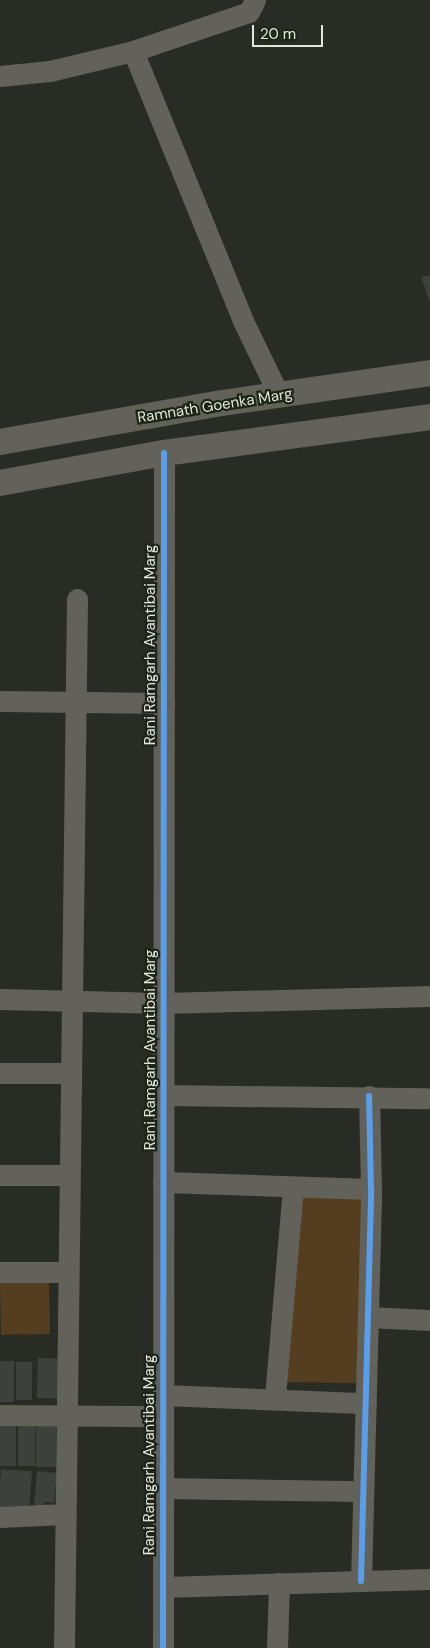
<!DOCTYPE html>
<html>
<head>
<meta charset="utf-8">
<style>
	body { margin:0 }
	#map { position:relative; width:430px; height:1648px; overflow:hidden; background:#282c24; font-family:"DM Sans",sans-serif }
	div>[style] { position:absolute }
	.green>* { inset:0; background:#553e1f; transform-origin:0 0 }
	.building>* { inset:0; background:#3d413c; transform-origin:0 0 }
	.minor>* { height:21px; margin:-10.5px; padding:0 10.5px; transform-origin:10.5px; border-radius:10.5px; background:#62615a }
	.tertiary>* { height:26px; margin:-13px; padding:0 13px; transform-origin:13px; border-radius:13px; background:#62615a }
	.cycleway>* { height:6px; margin:-3px; padding:0 3px; transform-origin:3px; border-radius:3px; background:#5a9eea }
	span { translate:-50% -50%; white-space:nowrap; text-align:center; line-height:1.15; -webkit-text-stroke:4.5px #1e2517; paint-order:stroke }
	.street-label { font-size:15px; color:#e1e5dc }
	.scale { position:absolute; left:252px; top:25px; width:71px; height:22px; box-sizing:border-box; border:2px solid #e1e5dc; border-top:0; padding-left:6px; font-size:15px; line-height:18px; white-space:nowrap; color:#e1e5dc; -webkit-text-stroke:4px #1e2517; paint-order:stroke }
</style>
</head>
<body>
<div id="map">
	<div class="green">
		<div style="left:286px;top:1178px;width:79px;height:204px;rotate:1deg"></div>
		<div style="left:49px;top:1281px;width:53px;height:49px;rotate:89deg"></div>
	</div>
	<div class="building">
		<div style="clip-path:polygon(430px 275px,430px 303px,421px 277px)"></div>
		<div style="left:38px;top:1358px;width:23px;height:40px;rotate:2deg"></div>
		<div style="left:0;top:1361px;width:14px;height:41px"></div>
		<div style="left:16px;top:1362px;width:16px;height:38px"></div>
		<div style="left:0;top:1423px;width:16px;height:43px"></div>
		<div style="left:18px;top:1424px;width:17px;height:42px"></div>
		<div style="left:36px;top:1426px;width:20px;height:41px"></div>
		<div style="left:1px;top:1469px;width:31px;height:38px;rotate:4deg"></div>
		<div style="clip-path:polygon(37px 1471px,57px 1473px,54px 1503px,44px 1502px,44px 1509px,34px 1507px)"></div>
	</div>
	<div class="minor">
		<div style="left:133px;top:51px;width:292px;rotate:67.8deg"></div>
		<div style="left:243px;top:321px;width:82px;rotate:64.1deg"></div>
		<div style="left:0;top:76px;width:50px;rotate:-5.7deg"></div>
		<div style="left:50px;top:71px;width:85px;rotate:-13.5deg"></div>
		<div style="left:133px;top:51px;width:122px;rotate:-18.6deg"></div>
		<div style="left:249px;top:12px;width:13px;rotate:-63deg"></div>
		<div style="left:0;top:701px;width:164px;rotate:0.7deg"></div>
		<div style="left:0;top:999px;width:163px;rotate:1.4deg"></div>
		<div style="left:163px;top:1003px;width:267px;rotate:-1.5deg"></div>
		<div style="left:0;top:1073px;width:70px"></div>
		<div style="left:163px;top:1095px;width:263px;rotate:0.7deg"></div>
		<div style="left:0;top:1175px;width:69px"></div>
		<div style="left:163px;top:1182px;width:208px;rotate:1.9deg"></div>
		<div style="left:0;top:1272px;width:68px"></div>
		<div style="left:368px;top:1317px;width:62px;rotate:2.8deg"></div>
		<div style="left:163px;top:1395px;width:203px;rotate:2.3deg"></div>
		<div style="left:275px;top:1397px;width:211px;rotate:-85.1deg"></div>
		<div style="left:0;top:1415px;width:163px;rotate:0.4deg"></div>
		<div style="left:163px;top:1488px;width:199px;rotate:0.9deg"></div>
		<div style="left:0;top:1517px;width:65px;rotate:-2.6deg"></div>
		<div style="left:361px;top:1581px;width:392px;rotate:-88.5deg"></div>
		<div style="left:371px;top:1189px;width:93px;rotate:-91.2deg"></div>
		<div style="left:163px;top:1587px;width:267px;rotate:-1.7deg"></div>
		<div style="left:64px;top:1648px;width:1049px;rotate:-89.29deg"></div>
		<div style="left:163px;top:1648px;width:1195px;rotate:-89.95deg"></div>
		<div style="left:277px;top:1648px;width:65px;rotate:-88.2deg"></div>
	</div>
	<div class="tertiary">
		<div style="left:0;top:442px;width:225px;rotate:-10deg"></div>
		<div style="left:222px;top:403px;width:210px;rotate:-8.2deg"></div>
		<div style="left:0;top:483px;width:167px;rotate:-10.4deg"></div>
		<div style="left:164px;top:453px;width:268px;rotate:-7.7deg"></div>
	</div>
	<div class="cycleway">
		<div style="left:361px;top:1581px;width:392px;rotate:-88.5deg"></div>
		<div style="left:371px;top:1189px;width:93px;rotate:-91.2deg"></div>
		<div style="left:163px;top:1648px;width:1195px;rotate:-89.95deg"></div>
	</div>
	<div class="street-label">
		<span style="left:215px;top:406px;rotate:-9deg">Ramnath Goenka Marg</span>
		<span style="left:151px;top:645px;rotate:-90deg">Rani Ramgarh Avantibai Marg</span>
		<span style="left:151px;top:1050px;rotate:-90deg">Rani Ramgarh Avantibai Marg</span>
		<span style="left:150px;top:1455px;rotate:-90deg">Rani Ramgarh Avantibai Marg</span>
	</div>
	<div class="scale">20 m</div>
</div>
</body>
</html>
